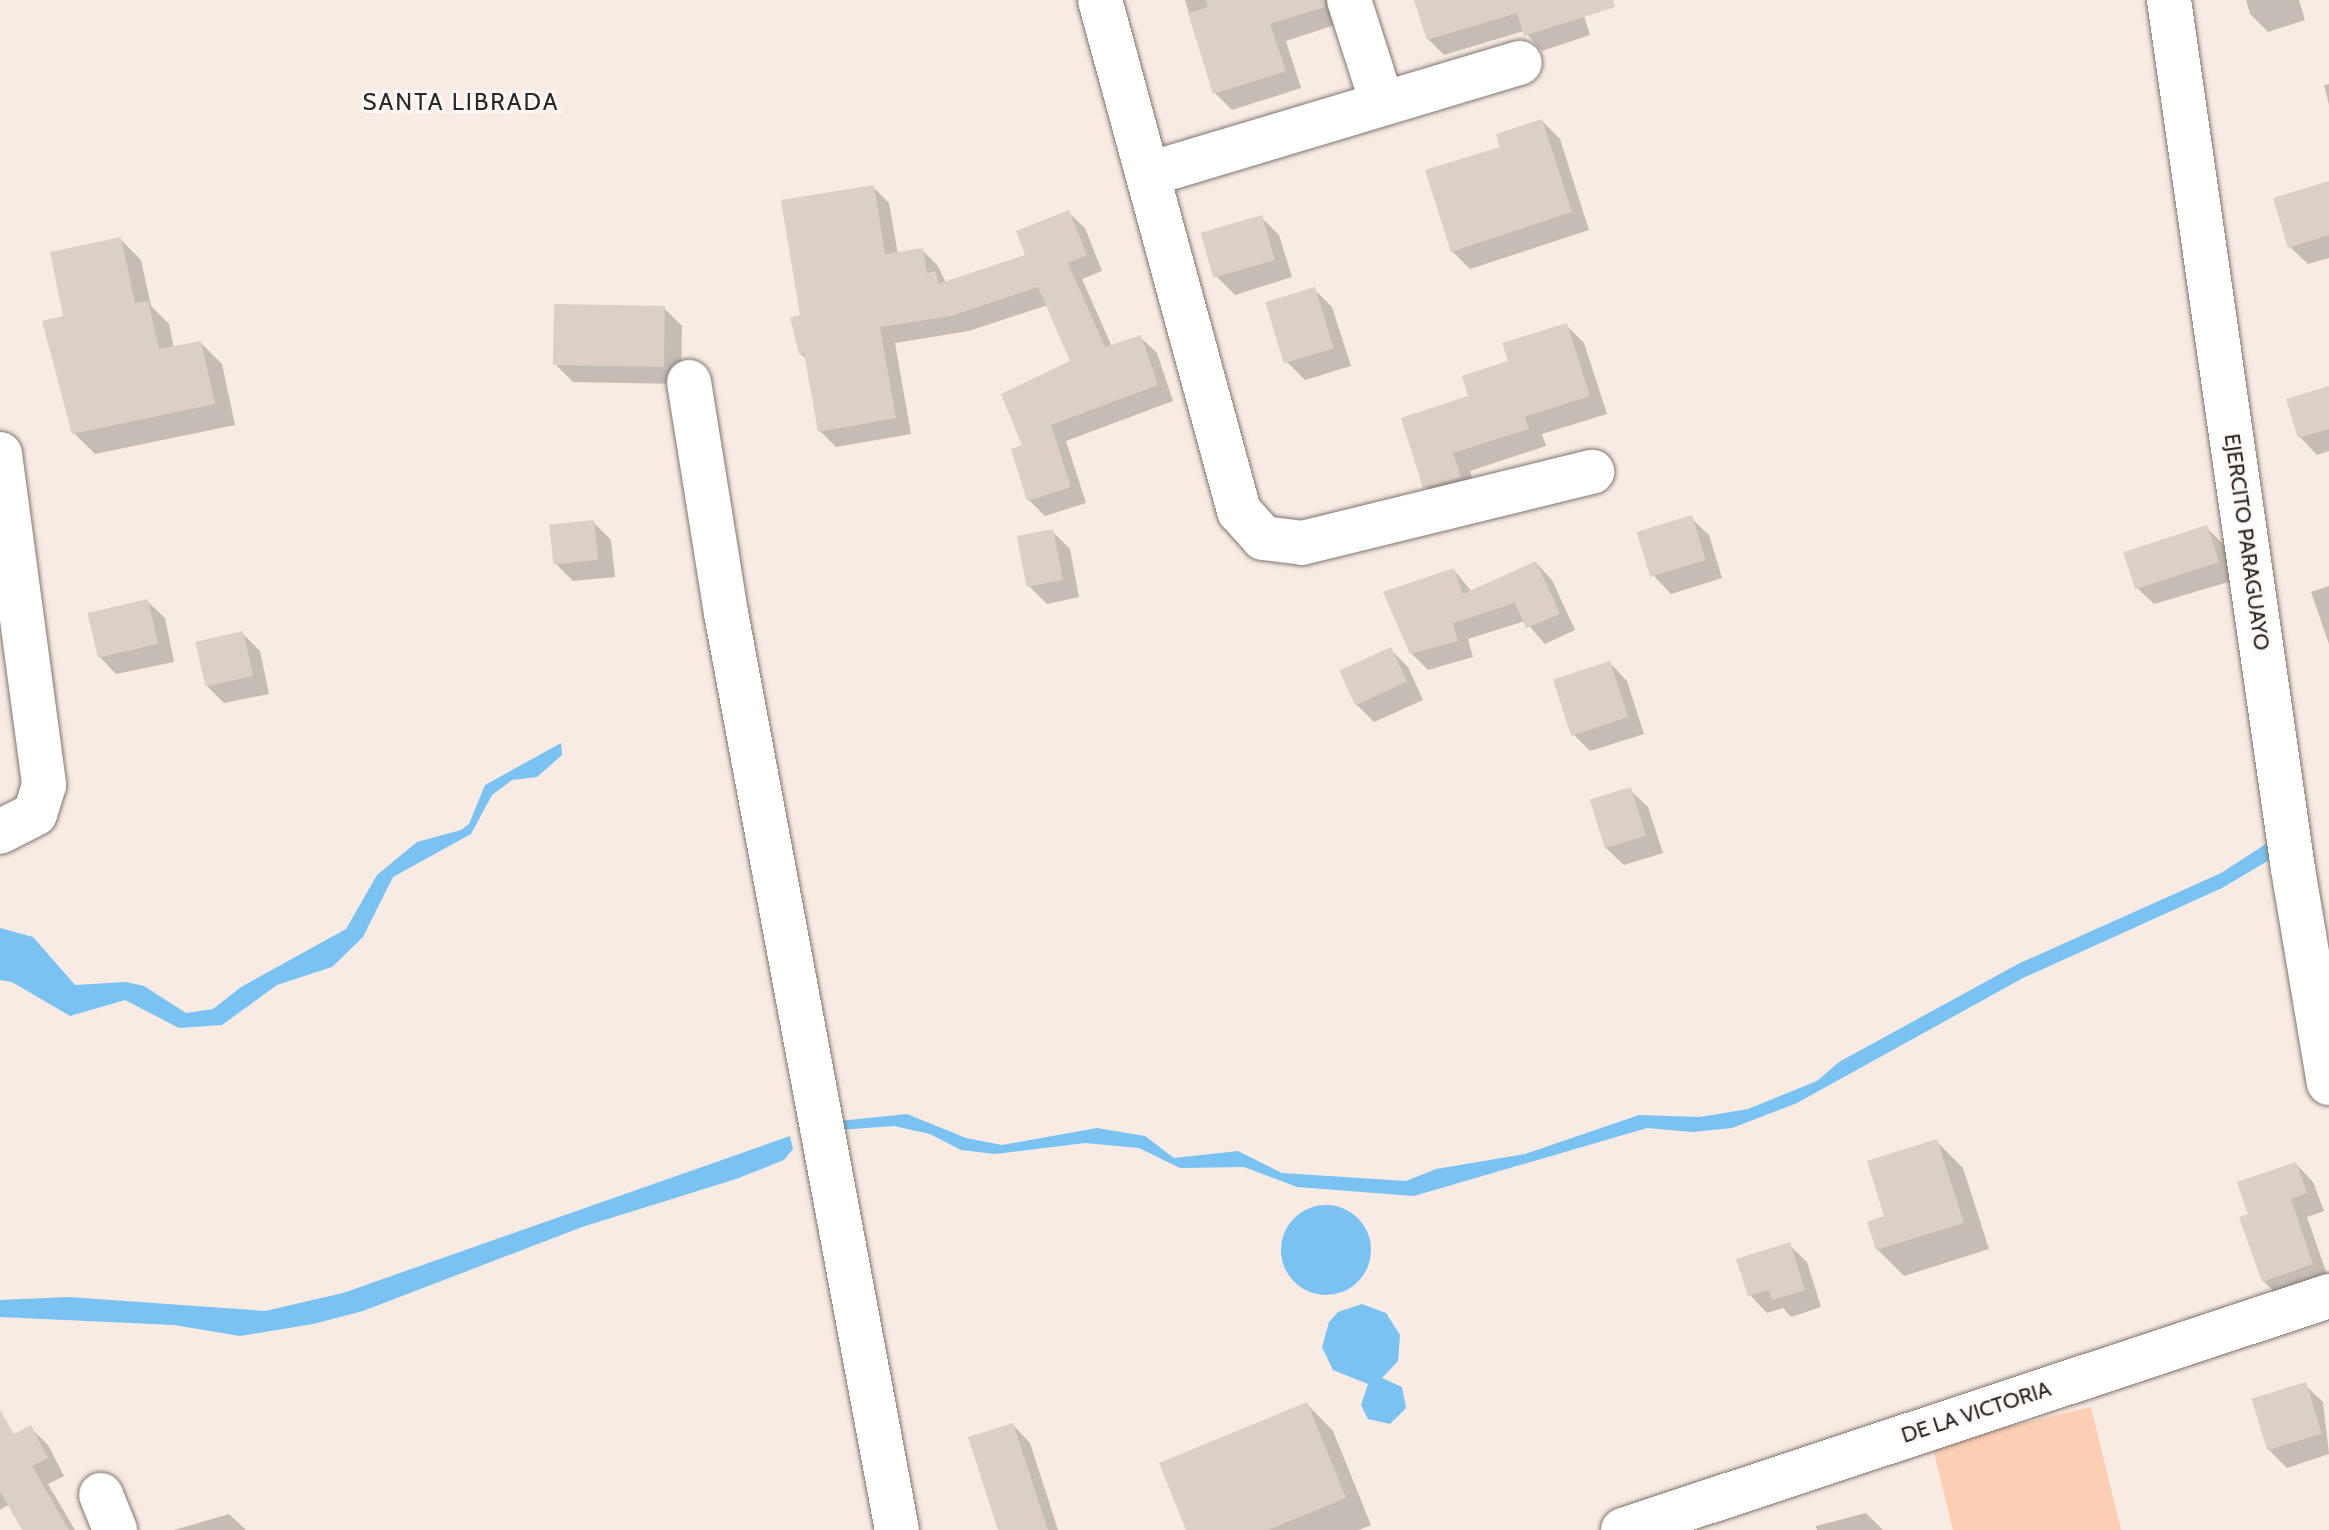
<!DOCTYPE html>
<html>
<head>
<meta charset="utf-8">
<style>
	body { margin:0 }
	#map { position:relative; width:2329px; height:1530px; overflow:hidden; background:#f7ebe4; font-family:Cabin,sans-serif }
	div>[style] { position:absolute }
	.green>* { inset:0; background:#fccfb4 }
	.water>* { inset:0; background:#7ac2f2 }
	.round { border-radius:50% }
	.shadow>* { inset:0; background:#0003 }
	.building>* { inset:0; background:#dbcfc8; transform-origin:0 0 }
	.roads { filter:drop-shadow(0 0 2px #80766f) drop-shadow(0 0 2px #80766f) }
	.minor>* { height:44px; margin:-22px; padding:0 22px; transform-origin:22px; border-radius:22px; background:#fff }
	.major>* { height:44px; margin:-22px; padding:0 22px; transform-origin:22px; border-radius:22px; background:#fff }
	span { translate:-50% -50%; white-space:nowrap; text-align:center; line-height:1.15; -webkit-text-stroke:6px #fffaf7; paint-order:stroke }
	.street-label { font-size:22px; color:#2c2825 }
	.neighbourhood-label { font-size:24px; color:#2c2825; letter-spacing:2px }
</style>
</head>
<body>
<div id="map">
	<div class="green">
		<div style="clip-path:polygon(2091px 1407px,2121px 1530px,1953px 1530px,1932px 1445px)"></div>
	</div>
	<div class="water">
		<div style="clip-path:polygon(561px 743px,562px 755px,537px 777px,512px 780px,492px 795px,471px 834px,393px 877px,363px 937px,332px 967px,277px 985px,222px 1025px,179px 1028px,125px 1000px,70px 1016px,12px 982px,0 980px,0 928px,33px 937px,75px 985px,126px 982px,144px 986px,186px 1013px,213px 1009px,241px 987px,346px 929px,377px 875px,417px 842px,461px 830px,469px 824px,485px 785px)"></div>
		<div style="clip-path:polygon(2269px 842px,2271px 859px,2222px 888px,2023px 978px,1797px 1103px,1732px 1128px,1693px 1132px,1647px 1128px,1414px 1196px,1297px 1187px,1244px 1167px,1180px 1168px,1139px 1148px,1085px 1143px,995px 1154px,961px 1150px,930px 1134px,894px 1126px,839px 1130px,839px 1121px,907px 1114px,966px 1138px,1002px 1145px,1097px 1128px,1145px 1136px,1174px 1158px,1238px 1151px,1282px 1173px,1406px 1181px,1436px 1169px,1525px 1154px,1639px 1115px,1700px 1117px,1748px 1109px,1817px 1081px,1839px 1062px,2018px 964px,2221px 873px)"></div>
		<div style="clip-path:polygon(790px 1136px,793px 1149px,784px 1160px,736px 1179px,582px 1227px,363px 1311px,313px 1324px,240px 1336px,174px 1325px,0 1317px,0 1300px,69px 1297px,265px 1311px,343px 1293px)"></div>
		<div class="round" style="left:1281px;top:1205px;width:90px;height:90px"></div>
		<div style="clip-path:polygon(1362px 1304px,1386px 1313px,1400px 1335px,1398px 1361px,1382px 1378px,1402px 1387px,1406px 1408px,1390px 1424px,1368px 1419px,1361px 1405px,1368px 1384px,1333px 1370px,1322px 1347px,1329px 1322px,1338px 1312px)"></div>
	</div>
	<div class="shadow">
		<div style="clip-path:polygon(1185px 0,1346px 0,1341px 23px,1286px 41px,1301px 88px,1232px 110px,1215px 93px)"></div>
		<div style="clip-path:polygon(1416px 0,1579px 0,1590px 35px,1542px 51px,1524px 31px,1444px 55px,1428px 39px)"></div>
		<div style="clip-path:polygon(2246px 0,2299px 0,2305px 20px,2268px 32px,2250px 14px)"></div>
		<div style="clip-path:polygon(2329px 84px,2329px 105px,2324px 85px)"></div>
		<div style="clip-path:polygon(1542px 121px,1560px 139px,1589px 230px,1470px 269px,1452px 251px,1503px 148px)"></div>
		<div style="clip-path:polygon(2329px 183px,2329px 258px,2308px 264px,2290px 247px)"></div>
		<div style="clip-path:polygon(873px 187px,889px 203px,898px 254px,922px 250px,938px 266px,946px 283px,1028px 256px,1068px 212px,1085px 228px,1102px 271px,1082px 279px,1112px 347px,1140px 337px,1157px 353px,1173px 401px,1066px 441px,1086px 503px,1045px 516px,1029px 500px,1025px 447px,1073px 362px,1048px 305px,969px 331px,895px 343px,911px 434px,836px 447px,820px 431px,807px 360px,801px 354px,802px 317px)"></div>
		<div style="clip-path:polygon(1261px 217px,1279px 235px,1292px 277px,1235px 295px,1217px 277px)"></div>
		<div style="clip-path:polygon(120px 239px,141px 260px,151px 306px,169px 324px,174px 348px,201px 343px,222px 364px,235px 425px,95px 454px,74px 433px)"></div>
		<div style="clip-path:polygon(1314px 289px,1332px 307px,1351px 366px,1305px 380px,1287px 362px)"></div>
		<div style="clip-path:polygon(664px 308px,682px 326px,681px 384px,573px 382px,555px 364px)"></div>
		<div style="clip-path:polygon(1566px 325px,1584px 343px,1607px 414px,1542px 434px,1546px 446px,1470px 471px,1477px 494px,1443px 504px,1425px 486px,1470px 397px)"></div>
		<div style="clip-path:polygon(2329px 389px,2329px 451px,2317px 455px,2300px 437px)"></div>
		<div style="clip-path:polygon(1691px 518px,1709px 535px,1722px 578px,1671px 594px,1654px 576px)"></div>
		<div style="clip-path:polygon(593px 522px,611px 540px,615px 577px,573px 581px,555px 563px)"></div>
		<div style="clip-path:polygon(2206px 527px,2224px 545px,2235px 580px,2154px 604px,2136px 587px)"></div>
		<div style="clip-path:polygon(1052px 531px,1070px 549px,1079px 597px,1047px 604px,1029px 586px)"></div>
		<div style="clip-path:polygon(1536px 563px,1552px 580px,1575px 630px,1545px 644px,1525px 621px,1468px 639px,1473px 657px,1428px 670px,1411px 653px,1454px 570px,1472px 592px)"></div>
		<div style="clip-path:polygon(2329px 586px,2329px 644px,2311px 592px)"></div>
		<div style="clip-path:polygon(147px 601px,165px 618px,174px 662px,116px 674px,99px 656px)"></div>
		<div style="clip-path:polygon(242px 633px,260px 651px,269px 694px,224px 703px,206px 685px)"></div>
		<div style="clip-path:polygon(1390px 649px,1408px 667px,1423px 700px,1374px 722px,1356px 704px,1341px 670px)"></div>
		<div style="clip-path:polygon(1610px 663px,1627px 681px,1644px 734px,1590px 751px,1573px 734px)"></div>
		<div style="clip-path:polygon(1630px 790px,1648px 807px,1663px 853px,1624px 865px,1606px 848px)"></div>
		<div style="clip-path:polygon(1936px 1141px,1963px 1168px,1989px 1249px,1904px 1276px,1877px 1249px)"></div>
		<div style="clip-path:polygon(2296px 1164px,2313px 1182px,2324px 1211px,2307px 1217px,2329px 1280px,2281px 1298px,2263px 1281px,2250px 1215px)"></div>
		<div style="clip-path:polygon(1789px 1245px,1807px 1262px,1821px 1307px,1791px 1317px,1783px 1308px,1767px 1313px,1750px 1295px)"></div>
		<div style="clip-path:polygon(2305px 1385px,2323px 1402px,2329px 1454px,2287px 1468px,2269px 1450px)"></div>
		<div style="clip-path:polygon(1307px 1404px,1333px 1431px,1371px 1525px,1359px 1530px,1188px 1530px)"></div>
		<div style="clip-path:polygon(1013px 1425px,1030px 1443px,1058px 1530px,1000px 1530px)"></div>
		<div style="clip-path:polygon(30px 1427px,48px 1445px,64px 1476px,48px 1484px,75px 1530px,24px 1530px,10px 1504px,0 1510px,0 1443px)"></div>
		<div style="clip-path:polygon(1866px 1513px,1883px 1530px,1817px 1530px,1816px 1526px)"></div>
		<div style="clip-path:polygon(229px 1514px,246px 1530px,174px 1530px)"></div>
	</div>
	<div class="building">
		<div style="clip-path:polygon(1206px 0,1324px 0,1325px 7px,1270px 24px,1286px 71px,1213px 94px,1188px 13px,1208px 7px)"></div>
		<div style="clip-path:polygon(1414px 0,1613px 0,1615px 7px,1524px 36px,1517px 13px,1427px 40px)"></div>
		<div style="clip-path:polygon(1542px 119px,1572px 212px,1451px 252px,1425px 170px,1500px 147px,1496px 134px)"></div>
		<div style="clip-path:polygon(2329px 181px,2329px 235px,2288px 248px,2273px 198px)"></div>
		<div style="clip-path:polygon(874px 185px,885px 254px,923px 248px,927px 273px,936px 271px,938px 284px,1025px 255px,1016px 231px,1069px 210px,1087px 255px,1068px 263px,1105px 347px,1141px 335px,1158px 385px,1051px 425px,1071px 487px,1027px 501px,1011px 449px,1022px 445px,1001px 394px,1070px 361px,1038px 287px,951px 316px,880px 327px,896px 418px,818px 432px,804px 353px,799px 355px,790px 317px,800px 315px,781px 200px)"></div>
		<div style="left:1262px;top:215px;width:47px;height:64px;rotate:74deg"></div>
		<div style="clip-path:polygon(121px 237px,135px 303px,148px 301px,159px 349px,201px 341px,215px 404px,72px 434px,42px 321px,63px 316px,50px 252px)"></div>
		<div style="left:1315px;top:287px;width:64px;height:52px;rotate:73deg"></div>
		<div style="left:554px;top:304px;width:111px;height:61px;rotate:1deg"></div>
		<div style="clip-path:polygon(1567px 323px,1590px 396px,1525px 417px,1529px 429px,1453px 453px,1461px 477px,1423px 488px,1401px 418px,1468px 396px,1462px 376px,1508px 361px,1502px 343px)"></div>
		<div style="clip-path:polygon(2329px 386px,2329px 429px,2298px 438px,2286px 399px)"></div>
		<div style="left:1692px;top:515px;width:47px;height:58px;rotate:73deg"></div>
		<div style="left:594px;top:520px;width:40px;height:45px;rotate:84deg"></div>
		<div style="left:2207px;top:525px;width:39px;height:88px;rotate:72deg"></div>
		<div style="left:1053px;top:529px;width:52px;height:37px;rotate:79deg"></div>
		<div style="clip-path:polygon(1536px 561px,1560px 614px,1526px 628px,1515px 603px,1453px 623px,1458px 641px,1410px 654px,1383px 592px,1454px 568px,1463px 594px)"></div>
		<div style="left:148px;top:599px;width:46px;height:62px;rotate:77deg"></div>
		<div style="left:243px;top:631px;width:46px;height:49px;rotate:77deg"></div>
		<div style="left:1391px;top:647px;width:38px;height:57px;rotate:65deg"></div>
		<div style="left:1610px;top:661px;width:59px;height:60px;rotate:72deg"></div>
		<div style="left:1631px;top:787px;width:51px;height:43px;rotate:73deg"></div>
		<div style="clip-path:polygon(1937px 1139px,1964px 1223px,1876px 1250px,1867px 1222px,1884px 1216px,1867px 1161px)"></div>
		<div style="clip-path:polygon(2296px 1162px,2307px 1193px,2291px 1199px,2313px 1264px,2262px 1282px,2239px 1217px,2248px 1214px,2237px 1182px)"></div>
		<div style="clip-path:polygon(1790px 1242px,1805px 1290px,1772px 1300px,1769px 1290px,1748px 1296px,1736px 1259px)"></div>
		<div style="left:2306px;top:1382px;width:54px;height:57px;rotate:73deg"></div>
		<div style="clip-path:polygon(1307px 1402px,1346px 1498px,1268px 1530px,1186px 1530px,1159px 1463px)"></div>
		<div style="clip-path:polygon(0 1410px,14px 1434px,31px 1425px,48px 1458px,32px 1466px,69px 1530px,22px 1530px,0 1491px)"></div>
		<div style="clip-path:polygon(1013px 1423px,1048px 1530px,998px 1530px,968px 1437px)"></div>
	</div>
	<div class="roads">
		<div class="minor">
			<div style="left:1100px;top:0;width:530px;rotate:74.78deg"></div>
			<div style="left:1239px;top:511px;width:36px;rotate:48deg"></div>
			<div style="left:1263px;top:538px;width:39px;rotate:7deg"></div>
			<div style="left:1302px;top:543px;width:299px;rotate:-13.8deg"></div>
			<div style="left:1349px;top:0;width:108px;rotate:72.2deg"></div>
			<div style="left:2169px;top:0;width:878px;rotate:81.88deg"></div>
			<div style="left:2293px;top:869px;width:217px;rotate:80.5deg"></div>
			<div style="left:1149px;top:174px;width:387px;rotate:-16.7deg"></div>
			<div style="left:689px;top:382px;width:234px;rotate:80.9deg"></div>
			<div style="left:726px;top:613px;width:933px;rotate:79.44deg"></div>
			<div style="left:0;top:454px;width:334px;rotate:82.4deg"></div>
			<div style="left:44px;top:785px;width:30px;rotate:107deg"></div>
			<div style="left:35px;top:814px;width:39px;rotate:153deg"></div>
			<div style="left:101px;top:1495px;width:38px;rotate:68deg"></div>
		</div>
		<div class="major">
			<div style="left:1623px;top:1530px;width:744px;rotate:-18.34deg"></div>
		</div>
	</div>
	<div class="street-label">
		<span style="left:2247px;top:542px;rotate:82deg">EJERCITO PARAGUAYO</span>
		<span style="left:1976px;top:1412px;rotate:-18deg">DE LA VICTORIA</span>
	</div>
	<div class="neighbourhood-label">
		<span style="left:461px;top:102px">SANTA LIBRADA</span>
	</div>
</div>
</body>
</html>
